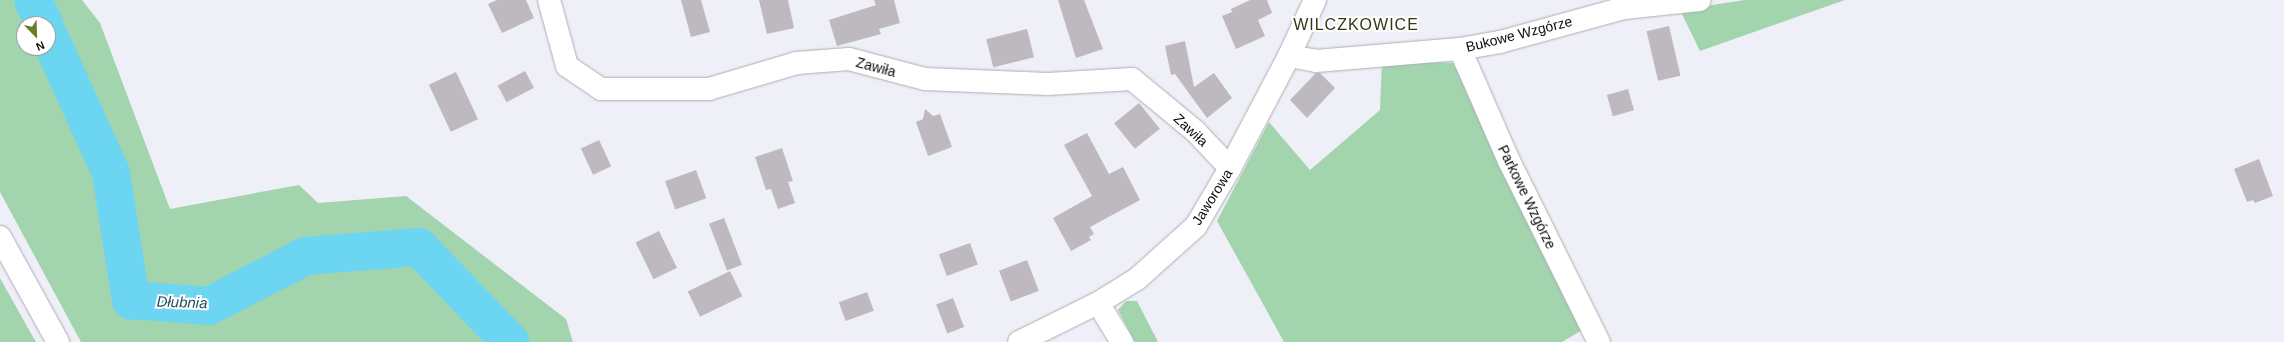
<!DOCTYPE html>
<html>
<head>
<meta charset="utf-8">
<style>
	body { margin:0 }
	#map { position:relative; width:2284px; height:342px; overflow:hidden; background:#eeeff7; font-family:Helvetica,sans-serif }
	div>[style] { position:absolute }
	.green>* { inset:0; background:#a2d4ae }
	.river>* { height:38px; margin:-19px; padding:0 19px; transform-origin:19px; border-radius:19px; background:#6cd5f1 }
	.building>* { inset:0; background:#beb9bf; transform-origin:0 0 }
	.roads { filter:drop-shadow(0 0 1px #adaeb6) drop-shadow(0 0 1px #adaeb6) }
	.minor>* { height:22px; margin:-11px; padding:0 11px; transform-origin:11px; border-radius:11px; background:#fff }
	.tertiary>* { height:22px; margin:-11px; padding:0 11px; transform-origin:11px; border-radius:11px; background:#fff }
	span { translate:-50% -50%; white-space:nowrap; text-align:center; line-height:1.15; -webkit-text-stroke:4px #fff; paint-order:stroke }
	.street-label { font-size:14px; color:#0b0c0e }
	.water-label { font-size:15px; color:#1e4c58; font-style:italic }
	.quarter-label { font-size:16px; color:#323912; letter-spacing:1px }
	.north { position:absolute; left:16px; top:16px; width:40px; height:40px; box-sizing:border-box; background:#fff; border:1px solid #9d9e9f; border-radius:50%; rotate:157deg; font-size:11px; font-weight:700; line-height:16px; text-align:center; color:#0b0c0e }
	.north::after { content:''; display:block; margin:auto; width:14px; height:18px; background:#6d7b28; clip-path:polygon(50% 0,100% 100%,50% 72%,0 100%) }
</style>
</head>
<body>
<div id="map">
	<div class="green">
		<div style="clip-path:polygon(evenodd,0 0,82px 0,100px 23px,170px 209px,299px 185px,318px 203px,406px 196px,566px 319px,573px 342px,81px 342px,0 192px,0 0,24px 24px,48px 24px,48px 48px,24px 48px,24px 24px)"></div>
		<div style="clip-path:polygon(1745px 0,1845px 0,1700px 51px,1680px 10px)"></div>
		<div style="clip-path:polygon(1382px 60px,1453px 63px,1584px 329px,1562px 342px,1284px 342px,1217px 221px,1269px 122px,1310px 170px,1380px 110px)"></div>
		<div style="clip-path:polygon(0 278px,29px 330px,36px 342px,0 342px)"></div>
		<div style="clip-path:polygon(1126px 301px,1137px 301px,1158px 342px,1135px 342px,1118px 310px)"></div>
	</div>
	<div class="river">
		<div style="left:33px;top:0;width:26px;rotate:65deg"></div>
		<div style="left:48px;top:34px;width:153px;rotate:65.6deg"></div>
		<div style="left:111px;top:173px;width:129px;rotate:81.1deg"></div>
		<div style="left:131px;top:300px;width:78px;rotate:4.4deg"></div>
		<div style="left:209px;top:306px;width:109px;rotate:-27.3deg"></div>
		<div style="left:306px;top:256px;width:113px;rotate:-4.6deg"></div>
		<div style="left:419px;top:247px;width:132px;rotate:46.2deg"></div>
	</div>
	<div class="building">
		<div style="clip-path:polygon(497px 0,526px 0,534px 18px,502px 33px,488px 4px)"></div>
		<div style="clip-path:polygon(681px 0,701px 0,710px 32px,691px 37px)"></div>
		<div style="clip-path:polygon(759px 0,788px 0,794px 28px,767px 34px)"></div>
		<div style="clip-path:polygon(874px 0,894px 0,900px 23px,879px 29px,881px 34px,837px 46px,829px 20px,876px 5px)"></div>
		<div style="clip-path:polygon(1058px 0,1084px 0,1103px 49px,1076px 58px)"></div>
		<div style="clip-path:polygon(1250px 0,1267px 0,1272px 13px,1258px 20px,1265px 36px,1236px 49px,1222px 16px,1232px 12px,1231px 9px)"></div>
		<div style="left:1669px;top:26px;width:51px;height:23px;rotate:77deg"></div>
		<div style="left:1027px;top:29px;width:29px;height:42px;rotate:76deg"></div>
		<div style="clip-path:polygon(1185px 41px,1194px 87px,1214px 73px,1232px 98px,1207px 118px,1175px 74px,1171px 75px,1165px 46px)"></div>
		<div style="left:525px;top:71px;width:19px;height:31px;rotate:62deg"></div>
		<div style="left:456px;top:72px;width:52px;height:30px;rotate:65deg"></div>
		<div style="clip-path:polygon(1316px 73px,1320px 73px,1335px 88px,1307px 118px,1290px 100px)"></div>
		<div style="left:1628px;top:89px;width:22px;height:22px;rotate:74deg"></div>
		<div style="left:1139px;top:103px;width:33px;height:32px;rotate:51deg"></div>
		<div style="clip-path:polygon(925px 109px,933px 116px,940px 114px,952px 147px,928px 156px,916px 122px,923px 119px)"></div>
		<div style="clip-path:polygon(1087px 133px,1109px 174px,1123px 167px,1140px 200px,1090px 227px,1094px 234px,1089px 237px,1091px 240px,1071px 251px,1053px 218px,1092px 196px,1064px 145px)"></div>
		<div style="left:599px;top:140px;width:29px;height:20px;rotate:65deg"></div>
		<div style="clip-path:polygon(782px 148px,793px 181px,788px 182px,795px 203px,778px 209px,771px 189px,766px 190px,755px 157px)"></div>
		<div style="clip-path:polygon(2259px 159px,2273px 196px,2255px 203px,2253px 200px,2247px 202px,2234px 169px)"></div>
		<div style="left:696px;top:170px;width:30px;height:33px;rotate:70deg"></div>
		<div style="left:724px;top:218px;width:50px;height:16px;rotate:69deg"></div>
		<div style="left:659px;top:231px;width:41px;height:26px;rotate:64deg"></div>
		<div style="left:970px;top:243px;width:23px;height:33px;rotate:70deg"></div>
		<div style="left:1027px;top:260px;width:33px;height:30px;rotate:69deg"></div>
		<div style="left:730px;top:271px;width:28px;height:47px;rotate:64deg"></div>
		<div style="left:867px;top:292px;width:20px;height:30px;rotate:70deg"></div>
		<div style="left:953px;top:298px;width:31px;height:18px;rotate:69deg"></div>
	</div>
	<div class="roads">
		<div class="minor">
			<div style="left:549px;top:0;width:68px;rotate:74.7deg"></div>
			<div style="left:567px;top:66px;width:41px;rotate:34.1deg"></div>
			<div style="left:601px;top:89px;width:108px"></div>
			<div style="left:709px;top:89px;width:92px;rotate:-16.5deg"></div>
			<div style="left:797px;top:63px;width:52px;rotate:-4.4deg"></div>
			<div style="left:849px;top:59px;width:79px;rotate:14.7deg"></div>
			<div style="left:925px;top:79px;width:123px;rotate:2.3deg"></div>
			<div style="left:1048px;top:84px;width:84px;rotate:-3.4deg"></div>
			<div style="left:1132px;top:79px;width:82px;rotate:39.5deg"></div>
			<div style="left:1195px;top:131px;width:51px;rotate:46.6deg"></div>
			<div style="left:1460px;top:49px;width:122px;rotate:66.4deg"></div>
			<div style="left:1509px;top:161px;width:202px;rotate:63.6deg"></div>
			<div style="left:1289px;top:56px;width:27px;rotate:10deg"></div>
			<div style="left:1316px;top:61px;width:144px;rotate:-4.8deg"></div>
			<div style="left:1460px;top:49px;width:41px;rotate:-9.9deg"></div>
			<div style="left:1500px;top:42px;width:129px;rotate:-15.3deg"></div>
			<div style="left:1624px;top:8px;width:76px;rotate:-6deg"></div>
			<div style="left:1098px;top:303px;width:46px;rotate:58.4deg"></div>
			<div style="left:1019px;top:342px;width:88px;rotate:-26.3deg"></div>
			<div style="left:1098px;top:303px;width:46px;rotate:-31.6deg"></div>
			<div style="left:1137px;top:279px;width:79px;rotate:-41.9deg"></div>
			<div style="left:1196px;top:226px;width:67px;rotate:-59.6deg"></div>
			<div style="left:1230px;top:168px;width:127px;rotate:-62.2deg"></div>
			<div style="left:1289px;top:56px;width:62px;rotate:-65.1deg"></div>
		</div>
		<div class="tertiary">
			<div style="left:0;top:237px;width:120px;rotate:61.1deg"></div>
		</div>
	</div>
	<div class="street-label">
		<span style="left:1519px;top:34px;rotate:-14deg">Bukowe Wzgórze</span>
		<span style="left:876px;top:67px;rotate:15deg">Zawiła</span>
		<span style="left:1191px;top:130px;rotate:43deg">Zawiła</span>
		<span style="left:1212px;top:197px;rotate:-58deg">Jaworowa</span>
		<span style="left:1527px;top:197px;rotate:64deg">Parkowe Wzgórze</span>
	</div>
	<div class="water-label">
		<span style="left:182px;top:302px;rotate:2deg">Dłubnia</span>
	</div>
	<div class="quarter-label">
		<span style="left:1356px;top:25px">WILCZKOWICE</span>
	</div>
	<div class="north">N</div>
</div>
</body>
</html>
